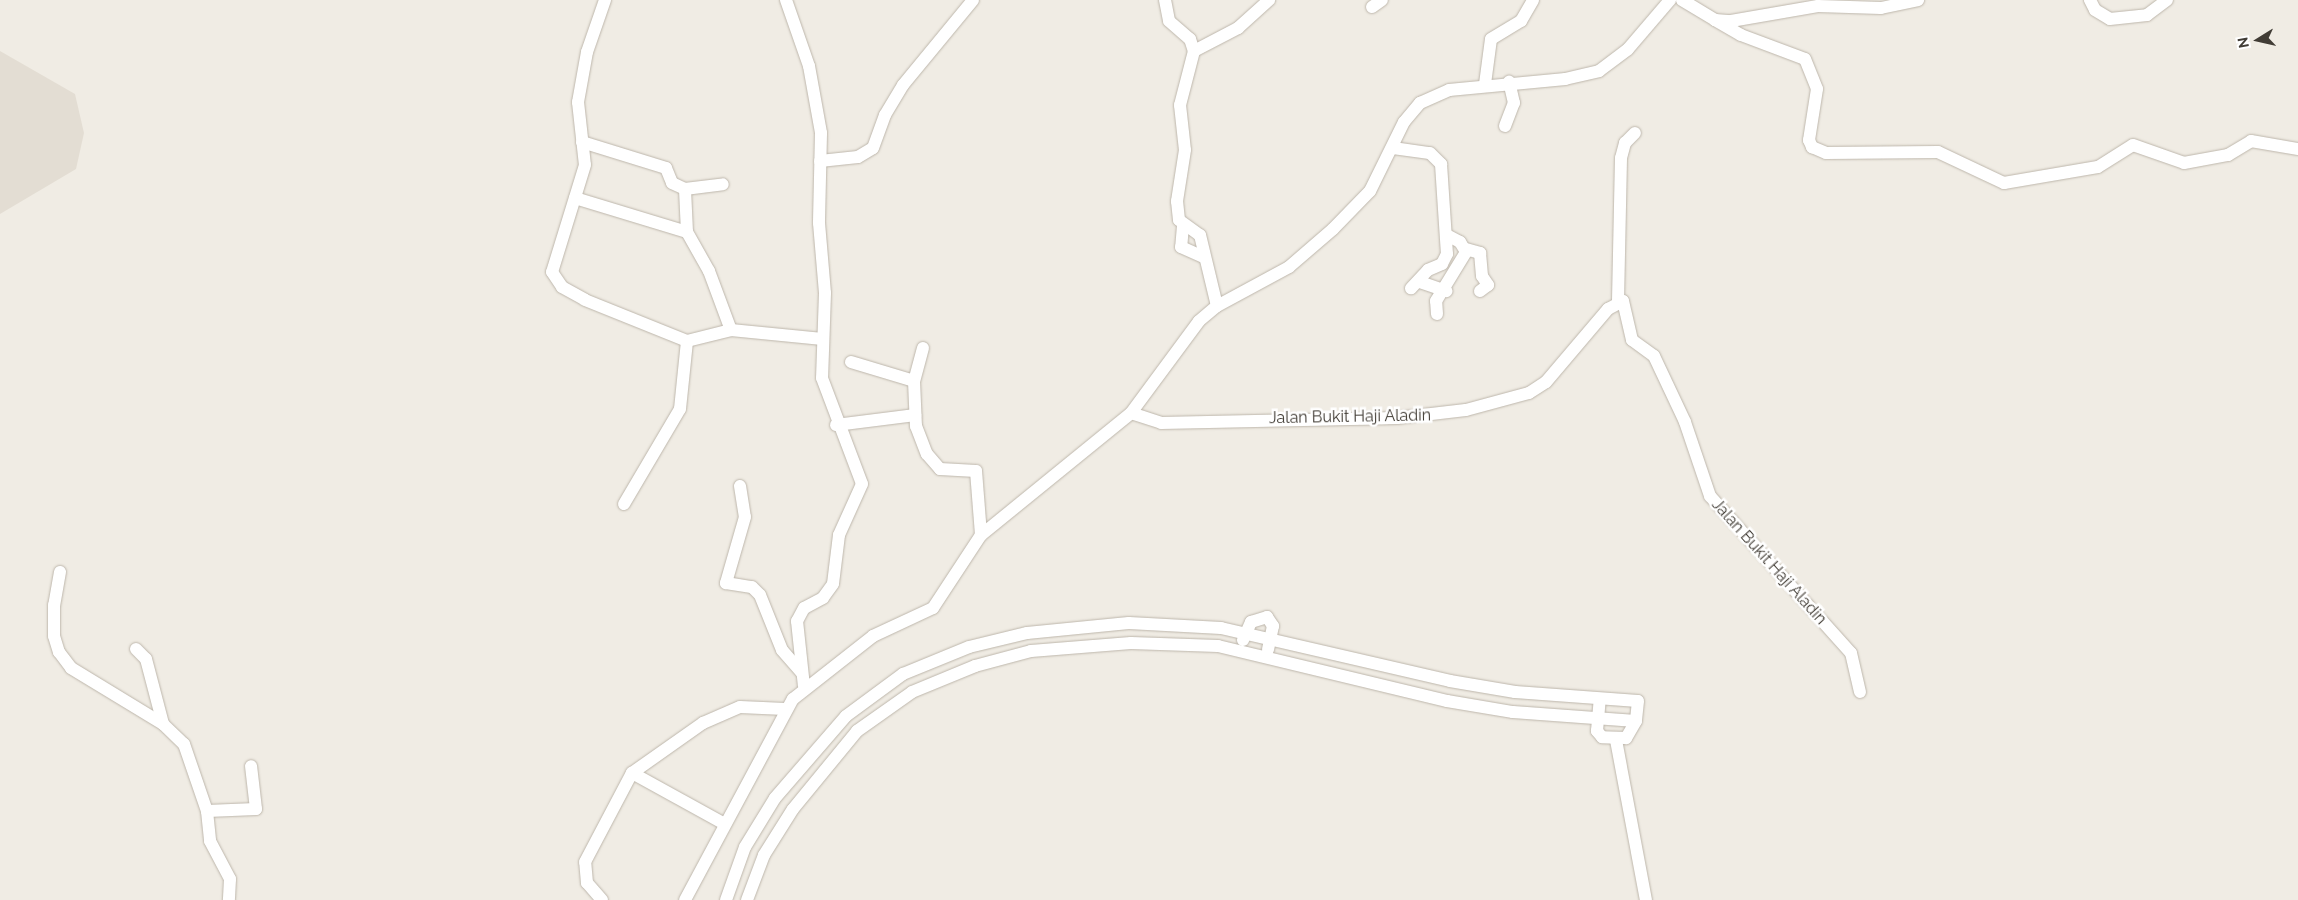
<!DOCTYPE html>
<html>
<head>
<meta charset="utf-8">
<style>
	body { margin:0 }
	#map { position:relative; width:2298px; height:900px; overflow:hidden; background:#f0ece4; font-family:Raleway,sans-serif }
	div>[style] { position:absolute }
	.residential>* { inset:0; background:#e3ddd3 }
	.roads { filter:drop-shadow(0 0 1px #bdb6ab) drop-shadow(0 0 1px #bdb6ab) }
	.minor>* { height:12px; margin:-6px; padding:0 6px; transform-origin:6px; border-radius:6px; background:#fff }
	span { translate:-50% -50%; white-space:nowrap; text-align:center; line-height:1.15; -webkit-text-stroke:5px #fff; paint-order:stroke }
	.street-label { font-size:16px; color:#413c35 }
	.north { position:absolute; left:2233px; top:15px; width:50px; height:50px; -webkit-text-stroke:4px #fff; paint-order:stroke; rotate:260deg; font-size:14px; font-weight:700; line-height:20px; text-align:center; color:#413c35 }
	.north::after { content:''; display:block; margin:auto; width:18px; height:22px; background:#413c35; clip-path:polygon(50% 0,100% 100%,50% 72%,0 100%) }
</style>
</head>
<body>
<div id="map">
	<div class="residential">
		<div style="clip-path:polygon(0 51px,75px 94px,84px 133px,76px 169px,0 214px)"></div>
	</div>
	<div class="roads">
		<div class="minor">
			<div style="left:605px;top:0;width:55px;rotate:109.1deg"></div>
			<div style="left:587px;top:52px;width:51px;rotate:100.2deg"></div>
			<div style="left:578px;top:102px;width:63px;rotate:83.7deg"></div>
			<div style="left:585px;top:165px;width:112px;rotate:107.1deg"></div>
			<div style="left:552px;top:272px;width:18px;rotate:56deg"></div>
			<div style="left:562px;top:287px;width:26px;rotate:29deg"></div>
			<div style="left:585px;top:300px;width:110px;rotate:21.9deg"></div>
			<div style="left:786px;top:0;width:70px;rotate:70.8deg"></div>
			<div style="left:809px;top:66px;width:68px;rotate:79.8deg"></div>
			<div style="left:821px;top:133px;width:90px;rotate:91.3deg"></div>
			<div style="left:819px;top:223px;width:70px;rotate:85.1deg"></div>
			<div style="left:825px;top:293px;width:85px;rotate:92deg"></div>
			<div style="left:822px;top:378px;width:113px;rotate:69.3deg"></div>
			<div style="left:862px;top:484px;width:56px;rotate:114.3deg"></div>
			<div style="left:839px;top:535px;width:49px;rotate:97deg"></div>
			<div style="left:833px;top:584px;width:17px;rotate:126deg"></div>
			<div style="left:823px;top:598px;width:21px;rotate:152deg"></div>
			<div style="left:804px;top:608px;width:15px;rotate:118deg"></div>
			<div style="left:797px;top:621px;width:65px;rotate:83.9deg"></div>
			<div style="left:1165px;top:0;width:21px;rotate:79deg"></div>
			<div style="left:1169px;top:21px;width:28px;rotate:41deg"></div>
			<div style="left:1190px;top:39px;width:13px;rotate:72deg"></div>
			<div style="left:1194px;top:51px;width:56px;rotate:104.5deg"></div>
			<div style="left:1180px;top:105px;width:45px;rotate:83.7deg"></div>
			<div style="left:1185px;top:150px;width:52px;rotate:98.9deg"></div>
			<div style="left:1177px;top:201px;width:19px;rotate:84deg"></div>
			<div style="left:1179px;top:220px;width:26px;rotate:36deg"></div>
			<div style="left:1200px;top:235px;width:73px;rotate:76.5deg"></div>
			<div style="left:1682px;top:0;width:39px;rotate:31deg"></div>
			<div style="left:1715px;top:20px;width:16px;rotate:4deg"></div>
			<div style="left:1731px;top:21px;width:88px;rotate:-9.8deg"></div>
			<div style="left:1818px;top:6px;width:63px;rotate:1.8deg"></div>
			<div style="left:1881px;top:8px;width:38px;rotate:-12deg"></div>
			<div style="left:2090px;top:0;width:11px;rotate:63deg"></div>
			<div style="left:2095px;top:10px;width:17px;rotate:31deg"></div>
			<div style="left:2110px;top:19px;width:37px;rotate:-6deg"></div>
			<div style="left:2147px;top:15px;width:25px;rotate:-37deg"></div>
			<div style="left:1372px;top:7px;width:12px;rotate:-35deg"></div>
			<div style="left:1715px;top:20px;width:30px;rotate:30deg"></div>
			<div style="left:1741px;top:35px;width:68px;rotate:20.6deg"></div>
			<div style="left:1805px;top:59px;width:32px;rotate:68deg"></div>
			<div style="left:1817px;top:89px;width:52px;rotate:98.9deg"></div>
			<div style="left:1809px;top:140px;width:8px;rotate:67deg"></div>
			<div style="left:1812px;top:147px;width:15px;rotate:23deg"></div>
			<div style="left:1826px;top:153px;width:112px;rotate:-0.5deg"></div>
			<div style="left:1938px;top:152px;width:73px;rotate:25.2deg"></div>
			<div style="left:2004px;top:183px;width:95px;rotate:-9.7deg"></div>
			<div style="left:2098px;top:167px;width:41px;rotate:-32.2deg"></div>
			<div style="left:2133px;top:145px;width:54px;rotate:19.4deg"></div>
			<div style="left:2184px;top:163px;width:45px;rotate:-10.3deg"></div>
			<div style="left:2228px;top:155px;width:27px;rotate:-31deg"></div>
			<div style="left:2251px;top:141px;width:48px;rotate:9.7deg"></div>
			<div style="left:1194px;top:51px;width:50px;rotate:-27.6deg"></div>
			<div style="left:1238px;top:28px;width:42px;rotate:-42.1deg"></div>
			<div style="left:1485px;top:84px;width:45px;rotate:-82.4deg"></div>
			<div style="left:1491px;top:39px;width:35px;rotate:-31deg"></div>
			<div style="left:1521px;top:21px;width:24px;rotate:-60deg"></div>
			<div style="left:1505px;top:126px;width:25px;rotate:-69deg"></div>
			<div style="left:1514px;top:103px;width:22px;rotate:-103deg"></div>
			<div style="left:582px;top:142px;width:88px;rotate:17.2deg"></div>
			<div style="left:666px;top:168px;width:16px;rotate:68deg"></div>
			<div style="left:672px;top:183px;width:14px;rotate:25deg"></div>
			<div style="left:1393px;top:148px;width:37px;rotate:8deg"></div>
			<div style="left:1430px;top:153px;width:16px;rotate:45deg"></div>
			<div style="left:1441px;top:164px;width:90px;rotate:86.2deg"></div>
			<div style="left:1447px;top:254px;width:11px;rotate:117deg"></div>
			<div style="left:1442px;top:264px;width:15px;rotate:157deg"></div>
			<div style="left:1428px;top:270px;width:25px;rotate:133deg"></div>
			<div style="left:820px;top:161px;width:38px;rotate:-6deg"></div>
			<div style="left:858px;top:157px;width:17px;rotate:-31deg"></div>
			<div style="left:873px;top:148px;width:35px;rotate:-70deg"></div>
			<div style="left:885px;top:115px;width:35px;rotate:-59deg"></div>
			<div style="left:903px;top:85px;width:110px;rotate:-50.5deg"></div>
			<div style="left:575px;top:198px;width:117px;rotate:16.9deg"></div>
			<div style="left:687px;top:232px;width:45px;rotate:60.6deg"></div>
			<div style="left:709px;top:271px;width:63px;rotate:69.6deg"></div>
			<div style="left:1183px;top:226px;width:21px;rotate:95deg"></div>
			<div style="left:1181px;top:247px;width:24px;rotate:24deg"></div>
			<div style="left:687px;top:232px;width:43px;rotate:-92.7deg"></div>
			<div style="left:685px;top:189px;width:38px;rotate:-7deg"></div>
			<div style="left:1466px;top:249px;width:15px;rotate:16deg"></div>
			<div style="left:1480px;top:253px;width:23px;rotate:85deg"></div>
			<div style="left:1482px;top:276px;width:11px;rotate:56deg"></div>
			<div style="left:1488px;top:285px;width:10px;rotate:143deg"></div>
			<div style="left:1420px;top:282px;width:28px;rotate:19deg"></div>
			<div style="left:1618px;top:301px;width:143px;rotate:-88.8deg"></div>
			<div style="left:1621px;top:158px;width:16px;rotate:-75deg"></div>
			<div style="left:1625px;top:143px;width:14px;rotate:-45deg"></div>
			<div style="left:1437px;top:314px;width:13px;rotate:-94deg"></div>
			<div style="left:1436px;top:301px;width:57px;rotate:-58.5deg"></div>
			<div style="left:1466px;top:252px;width:12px;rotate:-121deg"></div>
			<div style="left:1460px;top:242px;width:15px;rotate:-152deg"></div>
			<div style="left:687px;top:341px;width:45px;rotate:-14deg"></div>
			<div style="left:731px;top:330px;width:92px;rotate:5.6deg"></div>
			<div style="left:923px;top:348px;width:34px;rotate:105deg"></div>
			<div style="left:914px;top:381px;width:45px;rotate:87.5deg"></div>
			<div style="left:916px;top:426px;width:30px;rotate:69deg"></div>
			<div style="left:927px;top:454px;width:20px;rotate:49deg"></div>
			<div style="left:940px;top:469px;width:36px;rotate:3deg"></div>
			<div style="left:976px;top:471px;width:64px;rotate:85.5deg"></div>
			<div style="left:851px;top:362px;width:66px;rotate:16.8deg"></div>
			<div style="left:1131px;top:413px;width:32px;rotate:18deg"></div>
			<div style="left:1161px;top:423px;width:236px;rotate:-1.2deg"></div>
			<div style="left:1397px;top:418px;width:69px;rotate:-6.6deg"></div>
			<div style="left:1466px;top:410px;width:65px;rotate:-15.1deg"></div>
			<div style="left:1529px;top:393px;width:20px;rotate:-33deg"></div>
			<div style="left:1546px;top:382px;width:96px;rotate:-49.7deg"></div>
			<div style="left:1608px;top:309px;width:17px;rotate:-28deg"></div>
			<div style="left:1623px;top:301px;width:40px;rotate:77deg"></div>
			<div style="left:1632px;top:340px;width:27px;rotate:36deg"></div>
			<div style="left:1654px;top:356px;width:73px;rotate:64.8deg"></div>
			<div style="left:1685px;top:422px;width:78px;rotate:71.3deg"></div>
			<div style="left:1710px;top:496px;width:211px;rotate:48.1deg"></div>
			<div style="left:1851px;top:653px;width:40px;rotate:77deg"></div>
			<div style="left:836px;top:425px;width:80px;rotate:-7.2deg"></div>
			<div style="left:740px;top:486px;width:31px;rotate:81deg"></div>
			<div style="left:745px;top:517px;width:69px;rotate:106.1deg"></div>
			<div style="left:726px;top:583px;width:26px;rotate:9deg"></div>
			<div style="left:752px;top:587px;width:11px;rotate:45deg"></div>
			<div style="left:760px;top:595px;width:59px;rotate:68.2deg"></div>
			<div style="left:782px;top:650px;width:30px;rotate:49deg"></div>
			<div style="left:624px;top:504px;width:110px;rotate:-59.5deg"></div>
			<div style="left:680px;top:409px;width:68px;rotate:-84.1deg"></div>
			<div style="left:60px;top:572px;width:34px;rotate:100deg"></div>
			<div style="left:54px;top:605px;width:31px;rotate:90deg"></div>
			<div style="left:54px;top:636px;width:17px;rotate:73deg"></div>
			<div style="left:59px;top:652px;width:20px;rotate:53deg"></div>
			<div style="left:71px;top:668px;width:108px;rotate:31.3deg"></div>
			<div style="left:163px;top:724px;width:29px;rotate:44deg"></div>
			<div style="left:184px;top:744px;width:71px;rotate:71.1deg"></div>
			<div style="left:207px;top:811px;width:30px;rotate:84deg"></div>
			<div style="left:210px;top:841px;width:43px;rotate:62.2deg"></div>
			<div style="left:230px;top:879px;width:21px;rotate:93deg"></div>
			<div style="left:1243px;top:640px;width:20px;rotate:-66deg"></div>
			<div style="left:1251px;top:622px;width:17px;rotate:-17deg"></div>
			<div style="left:1267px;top:617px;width:11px;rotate:56deg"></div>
			<div style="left:1273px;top:626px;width:24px;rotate:102deg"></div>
			<div style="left:136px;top:649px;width:14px;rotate:45deg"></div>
			<div style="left:146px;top:659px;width:67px;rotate:75.3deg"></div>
			<div style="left:1616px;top:740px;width:163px;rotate:79.4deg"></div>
			<div style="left:632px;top:773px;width:104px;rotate:28.8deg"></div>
			<div style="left:207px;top:811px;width:49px;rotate:-2.3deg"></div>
			<div style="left:256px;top:809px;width:43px;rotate:-96.6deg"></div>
			<div style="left:602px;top:900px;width:23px;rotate:-131deg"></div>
			<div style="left:587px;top:883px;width:21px;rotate:-95deg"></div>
			<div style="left:585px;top:862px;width:101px;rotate:-62.2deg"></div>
			<div style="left:632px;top:773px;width:87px;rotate:-35.2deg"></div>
			<div style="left:703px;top:723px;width:40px;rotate:-23.4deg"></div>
			<div style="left:740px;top:707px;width:45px;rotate:2.5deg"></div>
			<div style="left:685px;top:900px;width:228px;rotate:-61.8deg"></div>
			<div style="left:793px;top:699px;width:102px;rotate:-38.2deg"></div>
			<div style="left:873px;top:636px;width:66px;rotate:-25deg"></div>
			<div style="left:933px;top:608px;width:87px;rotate:-56.7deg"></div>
			<div style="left:981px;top:535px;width:193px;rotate:-39.1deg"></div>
			<div style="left:1131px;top:413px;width:114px;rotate:-53.5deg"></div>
			<div style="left:1199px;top:321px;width:23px;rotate:-40deg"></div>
			<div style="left:1217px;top:306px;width:82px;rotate:-28.4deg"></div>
			<div style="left:1289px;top:267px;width:58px;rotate:-40.8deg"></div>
			<div style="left:1333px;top:229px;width:53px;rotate:-45.8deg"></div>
			<div style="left:1370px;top:191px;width:77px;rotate:-63.8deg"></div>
			<div style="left:1404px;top:122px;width:25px;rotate:-50deg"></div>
			<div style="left:1420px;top:103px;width:32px;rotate:-24deg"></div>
			<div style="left:1449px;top:90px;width:117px;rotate:-5.4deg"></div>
			<div style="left:1565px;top:79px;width:35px;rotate:-13deg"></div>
			<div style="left:1599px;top:71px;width:36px;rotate:-37deg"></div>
			<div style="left:1628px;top:49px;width:65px;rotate:-49.4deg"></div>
			<div style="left:726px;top:900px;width:56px;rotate:-70.3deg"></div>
			<div style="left:745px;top:847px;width:57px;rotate:-58.5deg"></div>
			<div style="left:775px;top:798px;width:108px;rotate:-49.1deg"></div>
			<div style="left:846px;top:716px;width:71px;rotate:-36.4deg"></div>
			<div style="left:903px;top:674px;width:71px;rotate:-22.2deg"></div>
			<div style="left:969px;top:647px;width:60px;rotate:-13.6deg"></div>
			<div style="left:1027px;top:633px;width:102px;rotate:-5.6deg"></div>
			<div style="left:1129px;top:623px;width:92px;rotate:3.1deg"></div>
			<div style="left:1221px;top:628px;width:235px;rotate:13deg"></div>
			<div style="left:1450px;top:681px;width:66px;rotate:9.6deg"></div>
			<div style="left:1515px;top:692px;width:123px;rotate:4.2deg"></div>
			<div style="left:1638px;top:701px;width:20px;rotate:96deg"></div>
			<div style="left:1636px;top:721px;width:20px;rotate:120deg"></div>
			<div style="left:1626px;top:738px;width:24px;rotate:-178deg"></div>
			<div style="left:1602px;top:737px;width:8px;rotate:-130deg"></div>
			<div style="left:1597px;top:731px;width:32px;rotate:-85deg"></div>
			<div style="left:747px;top:900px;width:48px;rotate:-69.3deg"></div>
			<div style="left:764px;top:855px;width:54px;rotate:-57.8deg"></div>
			<div style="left:793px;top:809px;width:101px;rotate:-50.6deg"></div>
			<div style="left:857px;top:731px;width:67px;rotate:-35.3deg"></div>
			<div style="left:912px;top:692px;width:68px;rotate:-22.4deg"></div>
			<div style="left:975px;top:666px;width:58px;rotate:-15deg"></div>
			<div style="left:1031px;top:651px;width:100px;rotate:-4.6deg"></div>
			<div style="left:1131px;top:643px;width:87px;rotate:2deg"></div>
			<div style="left:1218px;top:646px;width:236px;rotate:13.5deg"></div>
			<div style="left:1447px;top:701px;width:67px;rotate:9.5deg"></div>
			<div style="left:1513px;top:712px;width:123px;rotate:4.2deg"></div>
		</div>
	</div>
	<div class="street-label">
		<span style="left:1350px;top:417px;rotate:-1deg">Jalan Bukit Haji Aladin</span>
		<span style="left:1769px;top:562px;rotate:48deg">Jalan Bukit Haji Aladin</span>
	</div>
	<div class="north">N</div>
</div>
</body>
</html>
